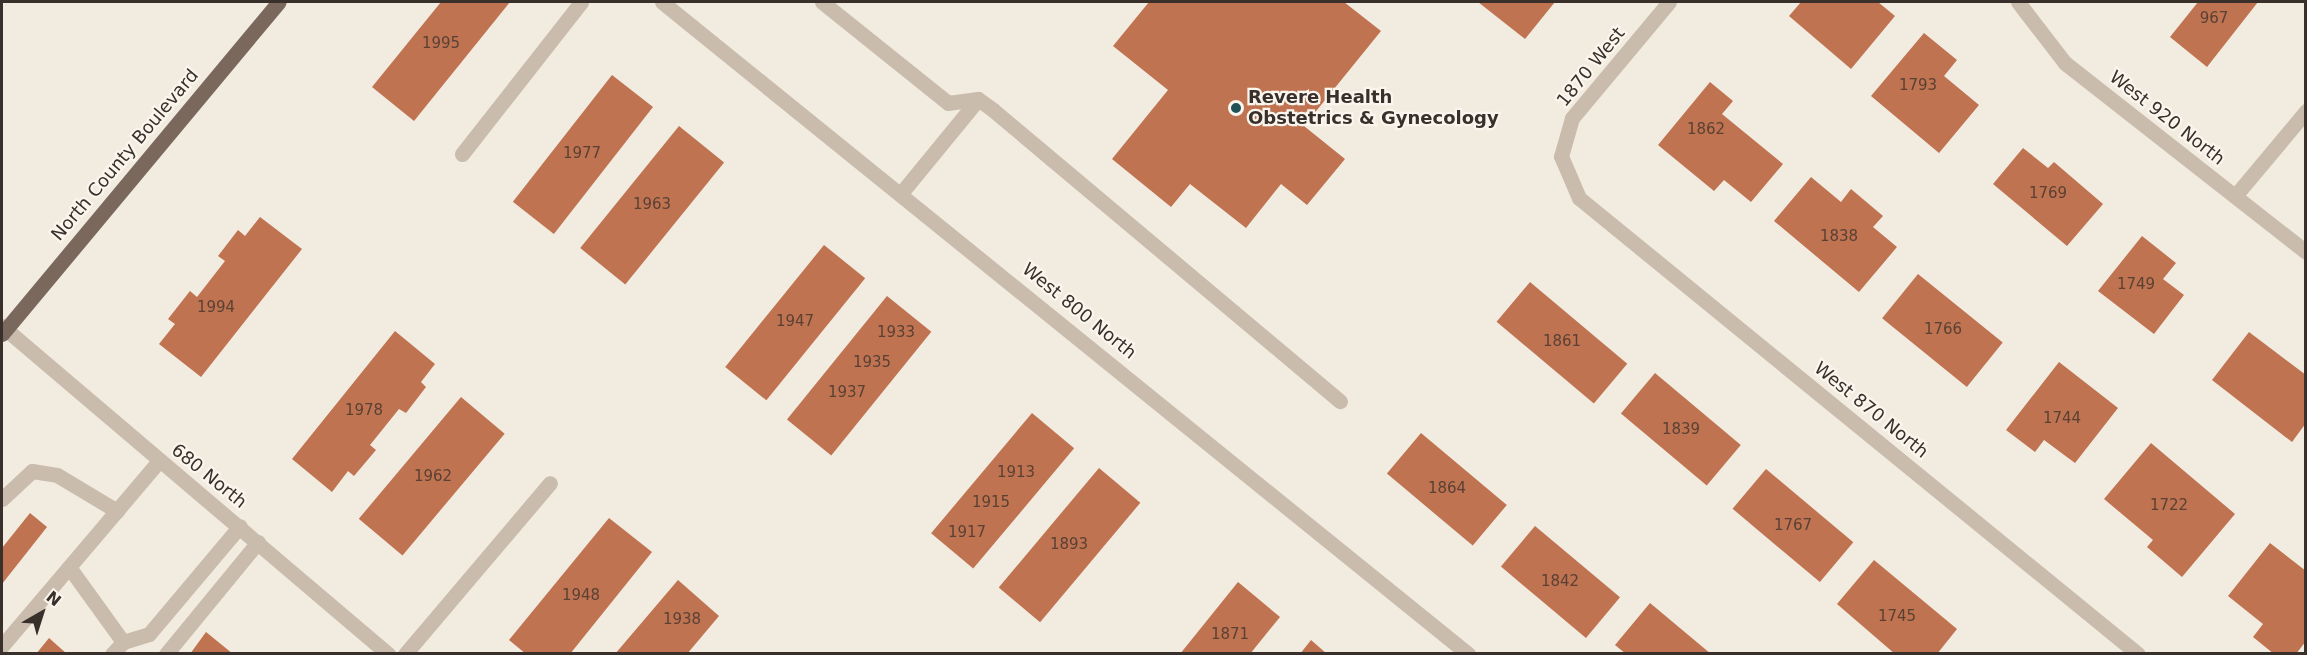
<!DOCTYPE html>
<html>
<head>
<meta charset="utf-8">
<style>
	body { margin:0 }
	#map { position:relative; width:2307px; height:655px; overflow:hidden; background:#f2ebe0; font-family:"DejaVu Sans",sans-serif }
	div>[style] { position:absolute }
	.building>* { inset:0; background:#bf7351; transform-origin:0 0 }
	.lane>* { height:15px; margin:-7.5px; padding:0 7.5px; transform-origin:7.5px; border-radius:7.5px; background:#cabcad }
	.street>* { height:15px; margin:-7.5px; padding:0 7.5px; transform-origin:7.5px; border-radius:7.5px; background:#cabcad }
	.primary>* { height:15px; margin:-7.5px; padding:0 7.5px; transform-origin:7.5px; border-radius:7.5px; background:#7a685d }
	.dots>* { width:16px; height:16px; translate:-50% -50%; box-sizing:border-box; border:3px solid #faf5ed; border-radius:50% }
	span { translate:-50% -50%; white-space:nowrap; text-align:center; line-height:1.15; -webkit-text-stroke:4.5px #faf5ed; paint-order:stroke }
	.number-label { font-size:15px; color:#5a4134 }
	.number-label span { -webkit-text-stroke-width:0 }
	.street-label { font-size:18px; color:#39302b }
	.poi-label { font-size:18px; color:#39302b; font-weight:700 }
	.left { translate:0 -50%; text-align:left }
	.frame { position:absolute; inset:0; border:3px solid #39302b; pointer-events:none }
	.north { position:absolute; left:12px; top:583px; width:60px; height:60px; -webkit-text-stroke:4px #faf5ed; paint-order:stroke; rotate:39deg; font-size:16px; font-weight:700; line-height:24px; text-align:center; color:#39302b }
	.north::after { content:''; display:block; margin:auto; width:21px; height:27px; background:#39302b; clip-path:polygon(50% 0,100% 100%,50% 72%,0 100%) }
</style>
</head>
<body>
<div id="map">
	<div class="building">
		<div style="clip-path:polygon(441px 2px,510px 2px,414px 121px,372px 87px)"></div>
		<div style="clip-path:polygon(1149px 2px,1344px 2px,1381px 31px,1304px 126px,1345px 159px,1307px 205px,1281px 184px,1246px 228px,1190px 184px,1171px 207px,1112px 159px,1168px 90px,1113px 46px)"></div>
		<div style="clip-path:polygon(1478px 2px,1555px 2px,1525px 39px)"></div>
		<div style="clip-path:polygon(1801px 2px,1878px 2px,1895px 16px,1851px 69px,1789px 16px)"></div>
		<div style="clip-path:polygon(2198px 2px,2258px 2px,2207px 67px,2170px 37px)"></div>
		<div style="clip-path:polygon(1924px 33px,1957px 60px,1944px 76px,1979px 105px,1939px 153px,1871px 96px)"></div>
		<div style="left:612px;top:75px;width:52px;height:161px;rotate:38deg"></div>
		<div style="clip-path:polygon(1710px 82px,1733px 101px,1722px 114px,1783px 164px,1751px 202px,1724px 180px,1714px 191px,1658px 145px)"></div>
		<div style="left:679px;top:126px;width:58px;height:157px;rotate:39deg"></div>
		<div style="clip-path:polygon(2023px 148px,2048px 168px,2054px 162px,2103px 204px,2067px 246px,1993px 184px)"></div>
		<div style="clip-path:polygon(1811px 177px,1841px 202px,1851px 189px,1883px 216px,1873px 227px,1897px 247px,1859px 292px,1774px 221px)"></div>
		<div style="clip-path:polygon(260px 217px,302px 249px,201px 377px,159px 344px,175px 324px,168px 319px,190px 291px,197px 297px,225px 261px,218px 256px,238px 230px,245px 236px)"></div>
		<div style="clip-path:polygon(2142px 236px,2176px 263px,2163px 279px,2184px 295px,2154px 334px,2098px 291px)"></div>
		<div style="left:824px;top:245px;width:53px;height:157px;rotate:39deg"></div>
		<div style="left:1918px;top:274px;width:109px;height:57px;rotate:39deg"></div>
		<div style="left:1530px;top:282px;width:127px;height:52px;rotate:40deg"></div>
		<div style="left:887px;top:296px;width:57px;height:159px;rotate:39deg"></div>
		<div style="clip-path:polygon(395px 331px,435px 364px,421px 382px,426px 387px,406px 413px,399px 409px,370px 445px,376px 450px,354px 476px,348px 471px,332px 492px,292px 459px)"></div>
		<div style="clip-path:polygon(2249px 332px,2306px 375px,2306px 423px,2292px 442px,2212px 380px)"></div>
		<div style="clip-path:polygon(2059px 362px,2118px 408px,2075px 463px,2044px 440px,2035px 452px,2006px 430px)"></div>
		<div style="left:1655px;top:373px;width:112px;height:53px;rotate:40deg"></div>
		<div style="left:461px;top:397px;width:57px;height:159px;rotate:40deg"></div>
		<div style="left:1032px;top:413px;width:55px;height:157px;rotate:40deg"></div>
		<div style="left:1421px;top:433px;width:112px;height:53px;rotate:40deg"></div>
		<div style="clip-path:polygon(2151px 443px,2235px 514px,2182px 577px,2147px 547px,2153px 540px,2104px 499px)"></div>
		<div style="left:1099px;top:468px;width:54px;height:156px;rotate:40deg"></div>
		<div style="left:1766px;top:469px;width:114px;height:52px;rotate:40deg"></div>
		<div style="clip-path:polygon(30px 513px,47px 527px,2px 584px,2px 548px)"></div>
		<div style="clip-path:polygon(609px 518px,652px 552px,570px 654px,526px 654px,509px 640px)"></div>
		<div style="left:1535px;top:526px;width:111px;height:53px;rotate:40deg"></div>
		<div style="clip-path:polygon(2270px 543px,2306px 571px,2306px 641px,2296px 654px,2274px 654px,2253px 637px,2263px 624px,2228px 596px)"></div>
		<div style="clip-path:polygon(1874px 560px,1957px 629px,1937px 654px,1895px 654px,1837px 604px)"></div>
		<div style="clip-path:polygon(678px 580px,719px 616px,687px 654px,615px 654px)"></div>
		<div style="clip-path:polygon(1238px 582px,1280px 617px,1250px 654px,1180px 654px)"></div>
		<div style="clip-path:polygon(1650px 603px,1711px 654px,1626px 654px,1615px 645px)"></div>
		<div style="clip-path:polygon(206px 632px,233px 654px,190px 654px)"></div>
		<div style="clip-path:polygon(49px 638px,67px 654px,36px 654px)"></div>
		<div style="clip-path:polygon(1311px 640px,1327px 654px,1300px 654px)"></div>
	</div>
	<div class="lane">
		<div style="left:822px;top:2px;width:161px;rotate:38.7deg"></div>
		<div style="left:948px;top:103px;width:30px;rotate:-8deg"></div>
		<div style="left:978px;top:99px;width:19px;rotate:36deg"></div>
		<div style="left:993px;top:110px;width:453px;rotate:40deg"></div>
		<div style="left:462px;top:154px;width:193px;rotate:-51.9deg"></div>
		<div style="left:902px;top:192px;width:120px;rotate:-50.7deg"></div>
		<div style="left:2px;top:499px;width:41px;rotate:-43deg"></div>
		<div style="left:32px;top:471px;width:25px;rotate:9deg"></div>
		<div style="left:57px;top:475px;width:70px;rotate:31deg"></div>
		<div style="left:69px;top:567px;width:92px;rotate:54.2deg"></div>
		<div style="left:2px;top:646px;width:243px;rotate:-49.7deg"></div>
		<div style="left:112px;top:654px;width:16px;rotate:-47deg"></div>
		<div style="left:123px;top:642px;width:27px;rotate:-17deg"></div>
		<div style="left:149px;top:634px;width:141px;rotate:-49.9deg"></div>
		<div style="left:166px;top:654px;width:145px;rotate:-50.6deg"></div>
		<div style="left:405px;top:654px;width:224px;rotate:-49.7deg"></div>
	</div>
	<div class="street">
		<div style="left:662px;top:2px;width:1037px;rotate:38.97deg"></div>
		<div style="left:1669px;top:2px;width:151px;rotate:129.9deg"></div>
		<div style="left:1572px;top:118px;width:40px;rotate:106deg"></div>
		<div style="left:1561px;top:156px;width:46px;rotate:66.8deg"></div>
		<div style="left:1579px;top:198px;width:721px;rotate:39.21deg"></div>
		<div style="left:2018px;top:2px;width:77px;rotate:52.4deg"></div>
		<div style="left:2065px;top:63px;width:306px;rotate:38.1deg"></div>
		<div style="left:2235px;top:196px;width:111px;rotate:-50.1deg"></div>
		<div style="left:2px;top:326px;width:507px;rotate:40.36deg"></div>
	</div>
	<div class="primary">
		<div style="left:2px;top:334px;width:432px;rotate:-50.2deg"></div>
	</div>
	<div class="dots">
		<div style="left:1236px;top:108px;background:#225158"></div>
	</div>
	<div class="number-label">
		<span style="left:2214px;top:19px">967</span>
		<span style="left:441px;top:44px">1995</span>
		<span style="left:1918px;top:86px">1793</span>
		<span style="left:1706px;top:130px">1862</span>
		<span style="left:582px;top:154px">1977</span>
		<span style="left:2048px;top:194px">1769</span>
		<span style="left:652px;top:205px">1963</span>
		<span style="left:1839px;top:237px">1838</span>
		<span style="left:2136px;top:285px">1749</span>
		<span style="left:216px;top:308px">1994</span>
		<span style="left:795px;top:322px">1947</span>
		<span style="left:1943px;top:330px">1766</span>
		<span style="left:896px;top:333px">1933</span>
		<span style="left:1562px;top:342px">1861</span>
		<span style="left:872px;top:363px">1935</span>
		<span style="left:847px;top:393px">1937</span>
		<span style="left:364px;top:411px">1978</span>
		<span style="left:2062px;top:419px">1744</span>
		<span style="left:1681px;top:430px">1839</span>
		<span style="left:1016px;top:473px">1913</span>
		<span style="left:433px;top:477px">1962</span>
		<span style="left:1447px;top:489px">1864</span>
		<span style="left:991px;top:503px">1915</span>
		<span style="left:2169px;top:506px">1722</span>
		<span style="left:1793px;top:526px">1767</span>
		<span style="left:967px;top:533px">1917</span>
		<span style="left:1069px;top:545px">1893</span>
		<span style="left:1560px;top:582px">1842</span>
		<span style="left:581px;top:596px">1948</span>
		<span style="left:1897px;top:617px">1745</span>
		<span style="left:682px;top:620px">1938</span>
		<span style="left:1230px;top:635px">1871</span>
	</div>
	<div class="street-label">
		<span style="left:1591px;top:67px;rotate:-51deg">1870 West</span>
		<span style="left:2167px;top:118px;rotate:38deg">West 920 North</span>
		<span style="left:125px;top:155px;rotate:-50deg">North County Boulevard</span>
		<span style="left:1079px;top:311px;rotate:39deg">West 800 North</span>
		<span style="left:1871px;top:410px;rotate:39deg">West 870 North</span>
		<span style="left:209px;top:476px;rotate:39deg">680 North</span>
	</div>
	<div class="poi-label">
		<span class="left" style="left:1248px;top:108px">Revere Health<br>Obstetrics &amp; Gynecology</span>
	</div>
	<div class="frame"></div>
	<div class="north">N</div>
</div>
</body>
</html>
